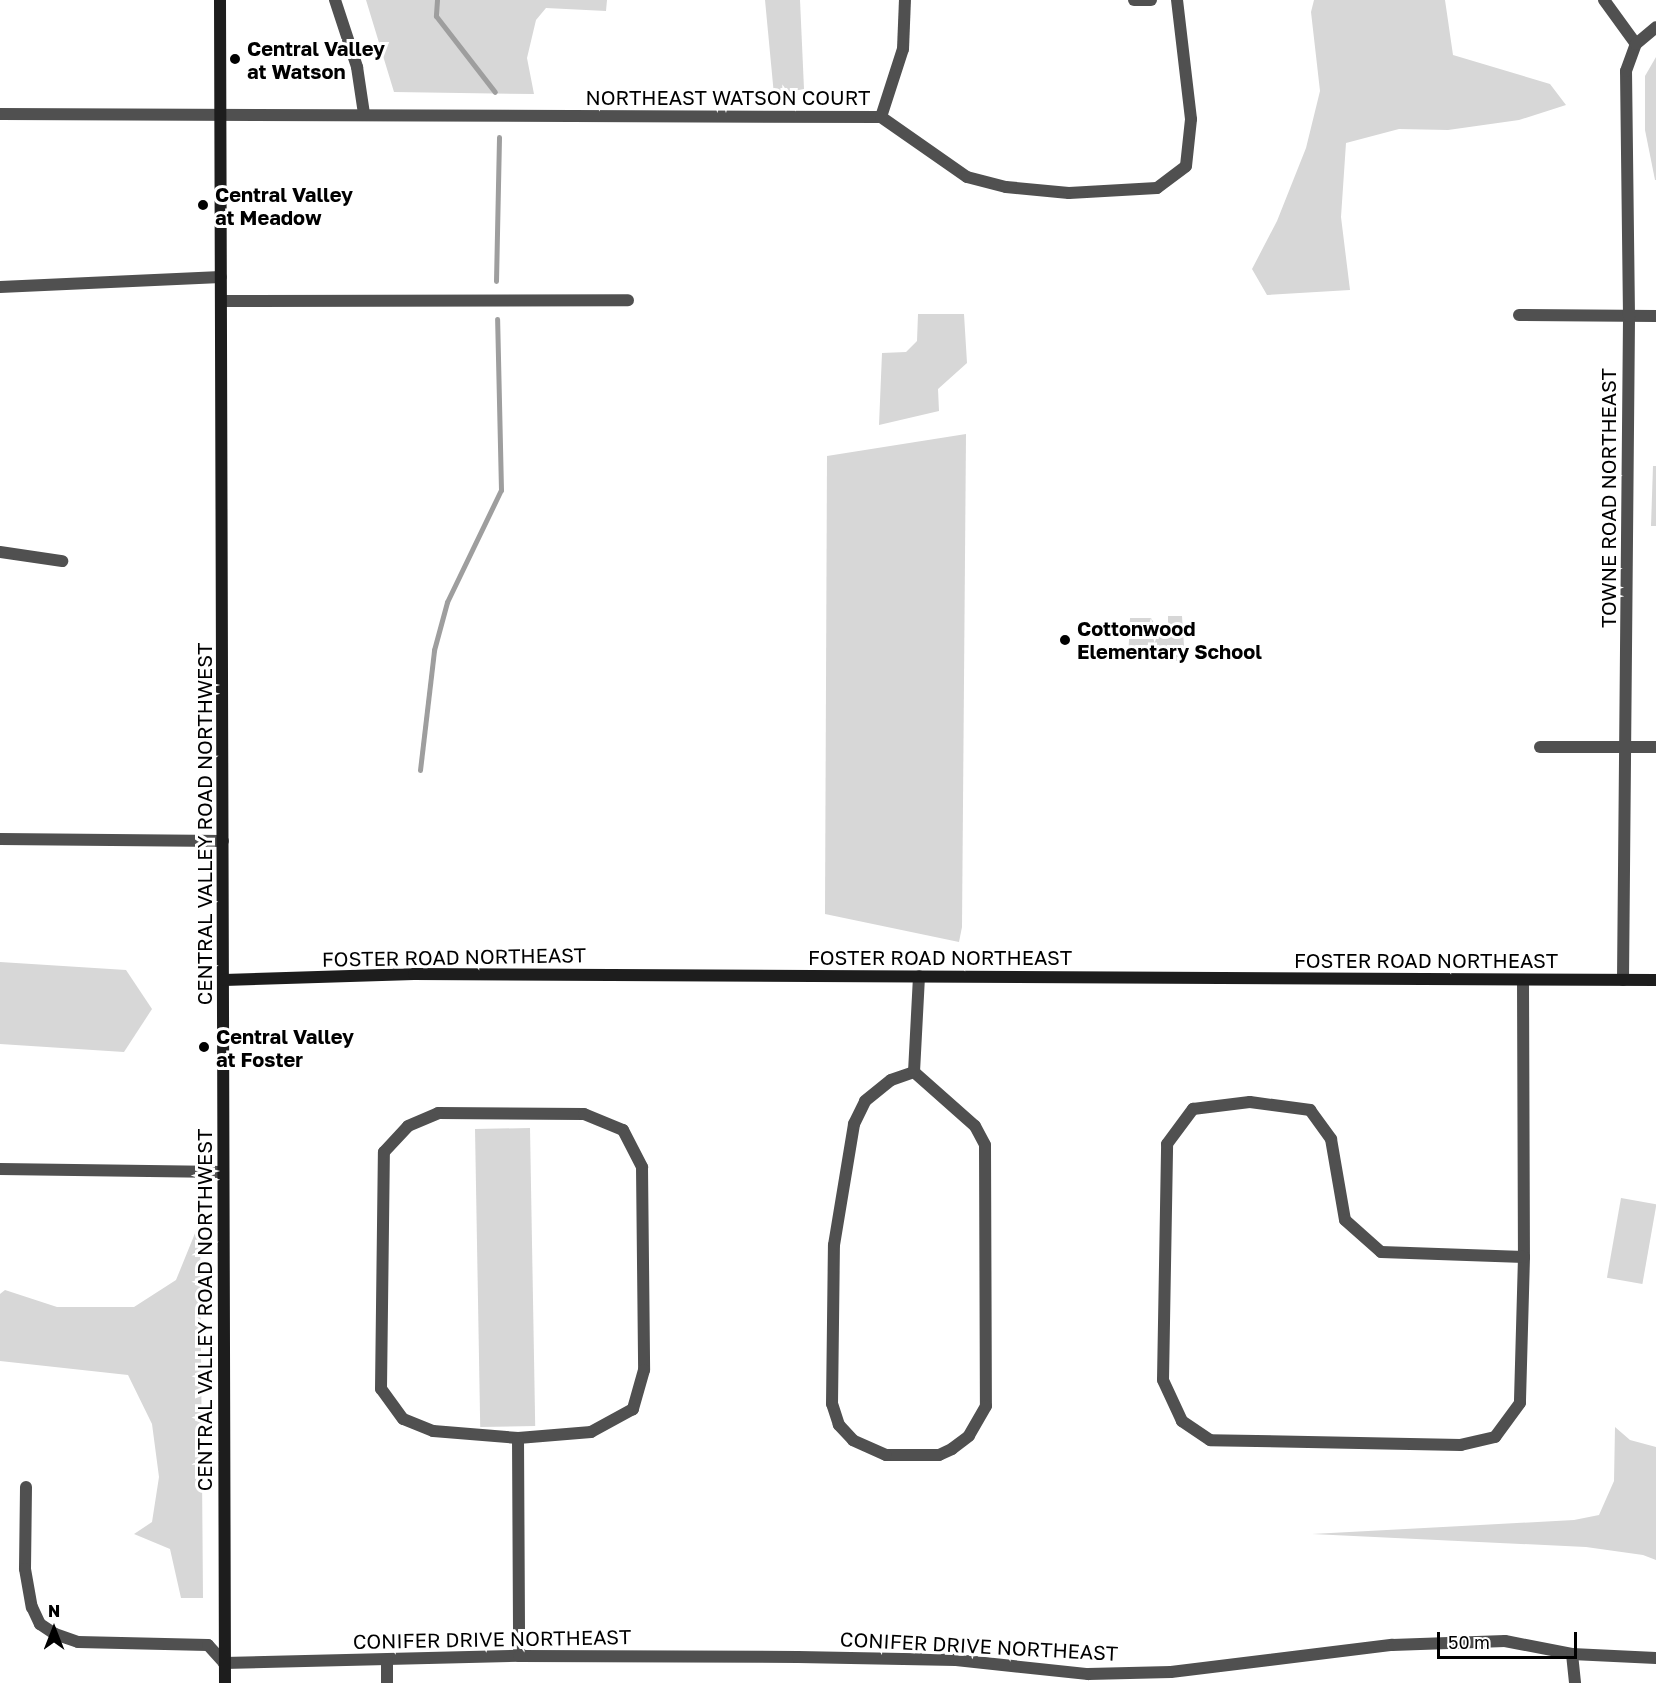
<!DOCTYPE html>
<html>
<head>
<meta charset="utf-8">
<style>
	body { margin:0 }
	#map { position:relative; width:1656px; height:1683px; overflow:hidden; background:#fff; font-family:"Golos Text",sans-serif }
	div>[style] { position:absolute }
	.green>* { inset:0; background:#d7d7d7; transform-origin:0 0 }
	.stream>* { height:5px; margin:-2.5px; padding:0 2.5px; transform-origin:2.5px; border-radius:2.5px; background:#9e9e9e }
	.street>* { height:12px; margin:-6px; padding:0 6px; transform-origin:6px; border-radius:6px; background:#505050 }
	.secondary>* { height:12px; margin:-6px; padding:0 6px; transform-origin:6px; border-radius:6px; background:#1d1d1d }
	.dots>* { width:16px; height:16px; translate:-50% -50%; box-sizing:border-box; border:3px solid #fff; border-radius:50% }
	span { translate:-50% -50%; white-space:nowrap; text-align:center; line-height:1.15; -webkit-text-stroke:6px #fff; paint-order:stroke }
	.poi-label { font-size:20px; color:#000; font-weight:700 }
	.left { translate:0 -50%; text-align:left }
	.street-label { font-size:20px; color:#000 }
	.north { position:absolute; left:24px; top:1599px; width:60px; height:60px; -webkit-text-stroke:4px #fff; paint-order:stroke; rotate:0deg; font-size:16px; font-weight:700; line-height:24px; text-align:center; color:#000 }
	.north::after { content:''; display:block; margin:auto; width:21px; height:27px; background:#000; clip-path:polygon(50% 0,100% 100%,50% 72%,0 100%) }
	.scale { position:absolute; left:1437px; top:1632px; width:140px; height:27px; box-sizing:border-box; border:3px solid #000; border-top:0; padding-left:8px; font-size:18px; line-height:21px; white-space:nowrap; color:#000; -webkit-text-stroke:4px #fff; paint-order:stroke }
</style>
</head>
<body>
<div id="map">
	<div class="green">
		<div style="clip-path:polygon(366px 0,607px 0,606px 11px,546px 8px,536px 20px,527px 58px,534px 94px,394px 92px)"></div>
		<div style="clip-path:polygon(765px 0,800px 0,804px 89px,774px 95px)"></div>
		<div style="clip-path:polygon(1314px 0,1445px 0,1453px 55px,1550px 84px,1566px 105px,1519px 120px,1448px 130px,1399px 129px,1346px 143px,1341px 217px,1350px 290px,1267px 295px,1252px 269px,1277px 221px,1306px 148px,1320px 91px,1311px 12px)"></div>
		<div style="clip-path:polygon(1656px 57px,1656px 180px,1655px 180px,1645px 130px,1645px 76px)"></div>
		<div style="clip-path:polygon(918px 314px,964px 314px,967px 363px,938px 389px,939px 411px,879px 425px,882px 353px,906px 352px,917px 341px)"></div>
		<div style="clip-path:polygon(966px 434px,962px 927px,959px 942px,825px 914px,827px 456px)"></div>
		<div style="clip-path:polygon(1653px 466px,1656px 466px,1656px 526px,1651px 526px)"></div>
		<div style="clip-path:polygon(1168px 616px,1182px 616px,1185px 661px,1128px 661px,1130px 618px,1151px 618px,1154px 623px,1168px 623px)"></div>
		<div style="clip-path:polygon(0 962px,126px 970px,152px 1009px,124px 1052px,0 1044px)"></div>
		<div style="left:530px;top:1128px;width:298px;height:55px;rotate:89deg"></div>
		<div style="left:1621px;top:1198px;width:36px;height:81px;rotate:10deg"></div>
		<div style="clip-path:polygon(200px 1221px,203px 1598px,181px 1598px,170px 1549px,134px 1534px,152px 1522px,159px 1477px,152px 1424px,128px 1375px,0 1361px,0 1294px,5px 1290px,57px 1307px,134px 1307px,176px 1280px)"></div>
		<div style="clip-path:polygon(1615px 1427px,1630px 1440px,1656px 1447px,1656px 1560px,1643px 1555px,1586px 1547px,1312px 1534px,1574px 1520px,1599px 1515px,1614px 1481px)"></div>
	</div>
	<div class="stream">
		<div style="left:437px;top:0;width:16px;rotate:94deg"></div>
		<div style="left:436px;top:16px;width:96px;rotate:52.2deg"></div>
		<div style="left:496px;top:281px;width:144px;rotate:-88.8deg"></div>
		<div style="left:420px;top:770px;width:121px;rotate:-83.3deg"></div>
		<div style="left:434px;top:650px;width:50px;rotate:-74.8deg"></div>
		<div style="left:447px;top:602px;width:124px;rotate:-64.3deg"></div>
		<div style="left:501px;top:490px;width:171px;rotate:-91.3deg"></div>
	</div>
	<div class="street">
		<div style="left:335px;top:0;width:71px;rotate:71.8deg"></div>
		<div style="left:357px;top:67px;width:48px;rotate:81.5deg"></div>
		<div style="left:1134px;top:0;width:17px"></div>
		<div style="left:1604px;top:0;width:54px;rotate:54deg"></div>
		<div style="left:0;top:114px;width:881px;rotate:0.2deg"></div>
		<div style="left:881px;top:117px;width:105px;rotate:34.9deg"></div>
		<div style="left:967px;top:177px;width:40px;rotate:14.4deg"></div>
		<div style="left:1006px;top:187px;width:63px;rotate:5.4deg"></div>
		<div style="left:1069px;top:193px;width:88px;rotate:-3.3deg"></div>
		<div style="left:1157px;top:188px;width:36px;rotate:-37deg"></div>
		<div style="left:1186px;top:166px;width:47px;rotate:-83.9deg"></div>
		<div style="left:1191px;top:119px;width:120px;rotate:-96.7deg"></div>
		<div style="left:881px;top:117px;width:71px;rotate:-72.1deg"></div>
		<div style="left:903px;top:49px;width:49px;rotate:-87.7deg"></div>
		<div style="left:0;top:287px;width:221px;rotate:-2.6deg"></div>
		<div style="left:221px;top:301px;width:407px;rotate:-0.1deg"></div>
		<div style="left:1519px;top:315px;width:137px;rotate:0.4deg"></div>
		<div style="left:0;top:552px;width:63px;rotate:8.3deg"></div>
		<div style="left:1540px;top:747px;width:116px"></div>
		<div style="left:0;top:839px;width:223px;rotate:0.5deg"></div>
		<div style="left:1623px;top:980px;width:664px;rotate:-89.48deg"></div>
		<div style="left:1629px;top:316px;width:245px;rotate:-90.7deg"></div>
		<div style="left:1626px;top:71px;width:29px;rotate:-70deg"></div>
		<div style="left:1636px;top:44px;width:26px;rotate:-40deg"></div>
		<div style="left:1523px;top:981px;width:276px;rotate:89.8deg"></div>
		<div style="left:1524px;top:1257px;width:146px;rotate:91.6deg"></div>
		<div style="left:1520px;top:1403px;width:42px;rotate:126.3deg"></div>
		<div style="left:1495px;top:1437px;width:35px;rotate:167deg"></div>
		<div style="left:1461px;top:1445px;width:251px;rotate:-178.9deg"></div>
		<div style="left:1210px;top:1440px;width:34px;rotate:-146deg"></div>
		<div style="left:1182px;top:1421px;width:45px;rotate:-114.9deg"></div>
		<div style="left:1163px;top:1380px;width:236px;rotate:-89deg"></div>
		<div style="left:1167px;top:1144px;width:44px;rotate:-53.4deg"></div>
		<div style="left:1193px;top:1109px;width:57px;rotate:-7deg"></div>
		<div style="left:1250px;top:1102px;width:61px;rotate:7.6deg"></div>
		<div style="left:1310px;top:1110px;width:36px;rotate:54deg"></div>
		<div style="left:1331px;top:1139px;width:82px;rotate:80.2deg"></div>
		<div style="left:1345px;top:1220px;width:48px;rotate:41.6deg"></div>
		<div style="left:1381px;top:1252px;width:143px;rotate:2deg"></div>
		<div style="left:914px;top:1072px;width:81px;rotate:41.5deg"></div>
		<div style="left:975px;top:1126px;width:21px;rotate:62deg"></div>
		<div style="left:985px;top:1145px;width:261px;rotate:89.8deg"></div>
		<div style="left:986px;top:1406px;width:34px;rotate:120deg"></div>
		<div style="left:969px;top:1436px;width:21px;rotate:143deg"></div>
		<div style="left:952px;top:1449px;width:14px;rotate:155deg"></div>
		<div style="left:939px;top:1455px;width:53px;rotate:180deg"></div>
		<div style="left:886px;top:1455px;width:36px;rotate:-156deg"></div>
		<div style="left:853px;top:1440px;width:21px;rotate:-133deg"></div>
		<div style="left:839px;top:1425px;width:22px;rotate:-108deg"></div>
		<div style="left:832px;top:1404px;width:159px;rotate:-89.3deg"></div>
		<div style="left:834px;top:1245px;width:123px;rotate:-80.6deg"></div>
		<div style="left:854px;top:1124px;width:25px;rotate:-64deg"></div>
		<div style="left:865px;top:1101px;width:33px;rotate:-39deg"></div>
		<div style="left:891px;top:1080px;width:24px;rotate:-19deg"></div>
		<div style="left:914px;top:1072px;width:96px;rotate:-87deg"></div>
		<div style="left:438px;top:1113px;width:146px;rotate:0.4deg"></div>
		<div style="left:584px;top:1114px;width:42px;rotate:22.3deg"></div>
		<div style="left:623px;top:1130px;width:42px;rotate:62.8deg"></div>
		<div style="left:642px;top:1167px;width:203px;rotate:89.4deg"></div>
		<div style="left:644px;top:1370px;width:41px;rotate:105.8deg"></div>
		<div style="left:633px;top:1409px;width:48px;rotate:151.3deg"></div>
		<div style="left:591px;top:1432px;width:73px;rotate:175.3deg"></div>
		<div style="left:518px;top:1438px;width:85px;rotate:-175.3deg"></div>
		<div style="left:433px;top:1431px;width:32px;rotate:-158deg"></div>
		<div style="left:403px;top:1419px;width:37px;rotate:-126deg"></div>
		<div style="left:381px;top:1389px;width:237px;rotate:-89.3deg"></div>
		<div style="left:384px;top:1152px;width:35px;rotate:-47deg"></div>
		<div style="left:408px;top:1126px;width:33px;rotate:-23deg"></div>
		<div style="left:0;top:1169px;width:223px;rotate:0.8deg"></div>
		<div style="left:518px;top:1438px;width:218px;rotate:89.7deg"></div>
		<div style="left:26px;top:1487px;width:82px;rotate:90.7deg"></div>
		<div style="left:25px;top:1569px;width:39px;rotate:80deg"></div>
		<div style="left:32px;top:1607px;width:19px;rotate:65deg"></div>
		<div style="left:40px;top:1624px;width:18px;rotate:34deg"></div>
		<div style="left:55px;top:1634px;width:24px;rotate:19deg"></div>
		<div style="left:78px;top:1642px;width:130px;rotate:1.3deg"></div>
		<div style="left:208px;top:1645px;width:24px;rotate:48deg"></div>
		<div style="left:224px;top:1663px;width:295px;rotate:-1.4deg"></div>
		<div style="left:519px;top:1656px;width:279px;rotate:0.2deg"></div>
		<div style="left:798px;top:1657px;width:158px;rotate:1.1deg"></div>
		<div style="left:956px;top:1660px;width:133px;rotate:6.1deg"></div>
		<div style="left:1088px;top:1674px;width:83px;rotate:-1.4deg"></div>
		<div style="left:1171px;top:1672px;width:223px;rotate:-7deg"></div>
		<div style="left:1392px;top:1645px;width:113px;rotate:-2deg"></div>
		<div style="left:1505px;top:1641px;width:68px;rotate:11deg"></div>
		<div style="left:1572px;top:1654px;width:84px;rotate:2.7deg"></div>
		<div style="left:1572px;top:1654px;width:29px;rotate:84deg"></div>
		<div style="left:387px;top:1683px;width:23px;rotate:-90deg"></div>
	</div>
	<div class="secondary">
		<div style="left:220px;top:0;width:1683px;rotate:89.83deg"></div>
		<div style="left:224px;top:980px;width:190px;rotate:-1.8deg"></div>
		<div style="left:414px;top:974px;width:1242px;rotate:0.28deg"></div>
	</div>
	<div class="dots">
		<div style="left:235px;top:59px;background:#000"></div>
		<div style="left:203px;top:205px;background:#000"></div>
		<div style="left:1065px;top:640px;background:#000"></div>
		<div style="left:204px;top:1047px;background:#000"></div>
	</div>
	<div class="poi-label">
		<span class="left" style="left:247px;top:60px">Central Valley<br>at Watson</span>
		<span class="left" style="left:215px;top:206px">Central Valley<br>at Meadow</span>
		<span class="left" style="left:1077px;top:640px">Cottonwood<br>Elementary School</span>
		<span class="left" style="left:216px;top:1048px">Central Valley<br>at Foster</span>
	</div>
	<div class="street-label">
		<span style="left:728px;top:97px">NORTHEAST WATSON COURT</span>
		<span style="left:1608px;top:498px;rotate:-90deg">TOWNE ROAD NORTHEAST</span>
		<span style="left:204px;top:824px;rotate:-90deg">CENTRAL VALLEY ROAD NORTHWEST</span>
		<span style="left:454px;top:957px;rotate:-1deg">FOSTER ROAD NORTHEAST</span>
		<span style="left:940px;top:957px">FOSTER ROAD NORTHEAST</span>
		<span style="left:1426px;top:960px">FOSTER ROAD NORTHEAST</span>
		<span style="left:204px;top:1310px;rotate:-90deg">CENTRAL VALLEY ROAD NORTHWEST</span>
		<span style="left:492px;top:1639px;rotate:-1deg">CONIFER DRIVE NORTHEAST</span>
		<span style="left:979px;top:1646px;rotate:3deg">CONIFER DRIVE NORTHEAST</span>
	</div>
	<div class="north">N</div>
	<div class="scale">50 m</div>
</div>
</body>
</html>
